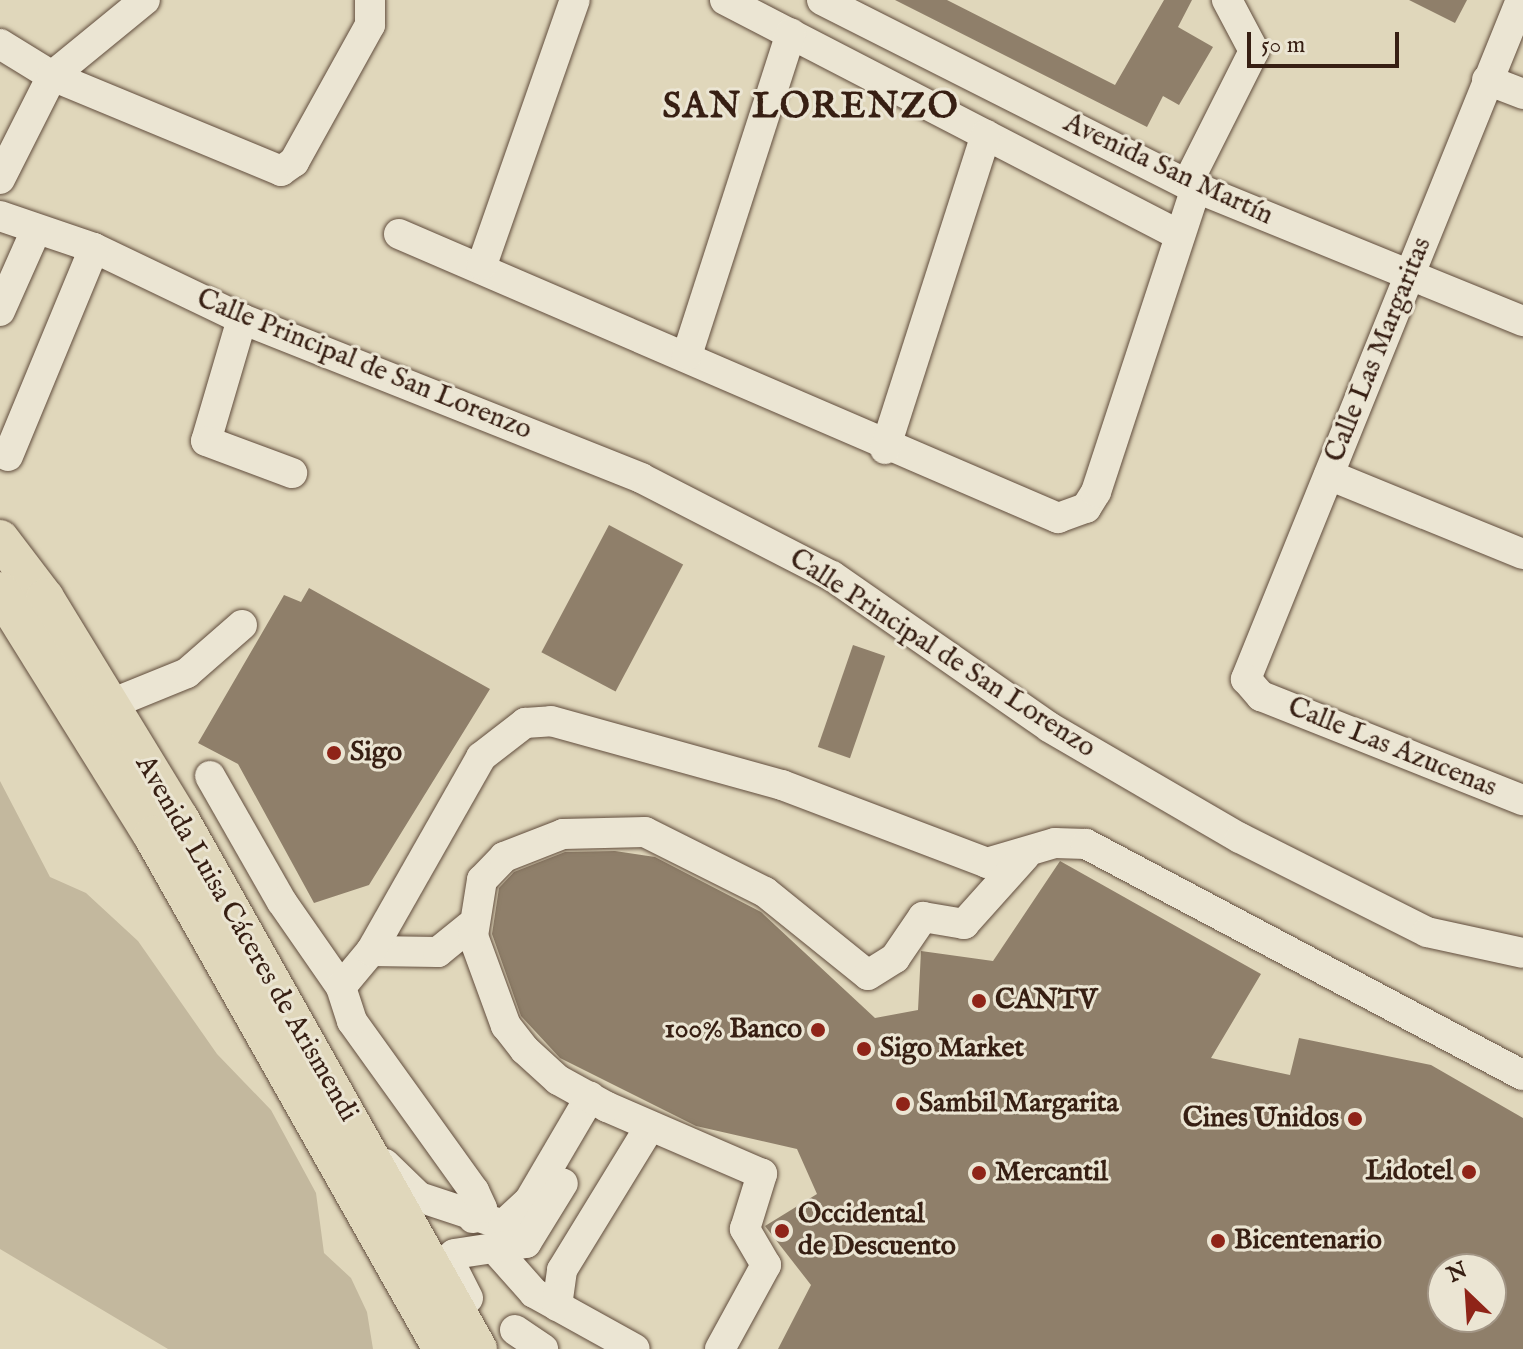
<!DOCTYPE html>
<html>
<head>
<meta charset="utf-8">
<style>
	body { margin:0 }
	#map { position:relative; width:1523px; height:1349px; overflow:hidden; background:#e0d7bb; font-family:"IM FELL English",serif }
	div>[style] { position:absolute }
	.green>* { inset:0; background:#c3b89e }
	.building>* { inset:0; background:#8f7f6a; transform-origin:0 0 }
	.roads { filter:drop-shadow(0 0 2px #614d3d) drop-shadow(0 0 2px #614d3d) }
	.minor>* { height:30px; margin:-15px; padding:0 15px; transform-origin:15px; border-radius:15px; background:#ebe5d3 }
	.major>* { height:38px; margin:-19px; padding:0 19px; transform-origin:19px; border-radius:19px; background:#e0d7bb }
	.dots>* { width:22px; height:22px; translate:-50% -50%; box-sizing:border-box; border:4px solid #ebe5d3; border-radius:50% }
	span { translate:-50% -50%; white-space:nowrap; text-align:center; line-height:1.15; -webkit-text-stroke:6px #ebe5d3; paint-order:stroke }
	.street-label { font-size:28px; color:#371f13 }
	.poi-label { font-size:28px; color:#371f13; font-weight:700 }
	.left { translate:0 -50%; text-align:left }
	.right { translate:-100% -50%; text-align:right }
	.district-label { font-size:36px; color:#371f13; font-weight:700; letter-spacing:2px }
	.north { position:absolute; left:1427px; top:1253px; width:80px; height:80px; box-sizing:border-box; background:#ebe5d3; border:2px solid #a39686; border-radius:50%; rotate:335deg; font-size:22px; font-weight:700; line-height:32px; text-align:center; color:#371f13 }
	.north::after { content:''; display:block; margin:auto; width:28px; height:36px; background:#8f2418; clip-path:polygon(50% 0,100% 100%,50% 72%,0 100%) }
	.scale { position:absolute; left:1247px; top:32px; width:152px; height:36px; box-sizing:border-box; border:4px solid #371f13; border-top:0; padding-left:10px; font-size:24px; line-height:28px; white-space:nowrap; color:#371f13; -webkit-text-stroke:6px #ebe5d3; paint-order:stroke }
</style>
</head>
<body>
<div id="map">
	<div class="green">
		<div style="clip-path:polygon(0 781px,50px 877px,86px 893px,138px 941px,217px 1054px,271px 1110px,316px 1193px,324px 1253px,351px 1278px,367px 1312px,373px 1349px,168px 1349px,0 1249px)"></div>
	</div>
	<div class="building">
		<div style="clip-path:polygon(895px 0,947px 0,1115px 85px,1164px 0,1192px 0,1178px 27px,1213px 47px,1179px 105px,1163px 96px,1147px 127px)"></div>
		<div style="clip-path:polygon(1409px 0,1467px 0,1455px 23px)"></div>
		<div style="left:609px;top:525px;width:84px;height:144px;rotate:28deg"></div>
		<div style="clip-path:polygon(309px 588px,490px 689px,369px 885px,314px 903px,238px 764px,198px 743px,284px 595px,301px 602px)"></div>
		<div style="left:853px;top:645px;width:34px;height:108px;rotate:19deg"></div>
		<div style="clip-path:polygon(evenodd,615px 851px,655px 857px,761px 912px,875px 1018px,918px 1010px,921px 951px,993px 961px,1060px 861px,1261px 974px,1211px 1058px,1290px 1075px,1299px 1038px,1431px 1065px,1523px 1118px,1523px 1349px,778px 1349px,811px 1285px,765px 1226px,817px 1194px,797px 1149px,696px 1126px,560px 1058px,521px 1016px,492px 934px,499px 888px,514px 872px,565px 852px,615px 851px,1443px 1269px,1491px 1269px,1491px 1317px,1443px 1317px,1443px 1269px)"></div>
	</div>
	<div class="roads">
		<div class="minor">
			<div style="left:725px;top:0;width:511px;rotate:27.37deg"></div>
			<div style="left:822px;top:0;width:409px;rotate:26.8deg"></div>
			<div style="left:1187px;top:184px;width:363px;rotate:22.2deg"></div>
			<div style="left:1521px;top:0;width:733px;rotate:112.05deg"></div>
			<div style="left:1246px;top:679px;width:23px;rotate:49deg"></div>
			<div style="left:1261px;top:696px;width:282px;rotate:21.7deg"></div>
			<div style="left:0;top:44px;width:61px;rotate:31.6deg"></div>
			<div style="left:52px;top:76px;width:248px;rotate:22.5deg"></div>
			<div style="left:281px;top:171px;width:16px;rotate:-35deg"></div>
			<div style="left:294px;top:162px;width:157px;rotate:-61deg"></div>
			<div style="left:370px;top:25px;width:25px;rotate:-90deg"></div>
			<div style="left:1487px;top:80px;width:39px;rotate:21deg"></div>
			<div style="left:0;top:179px;width:115px;rotate:-63.2deg"></div>
			<div style="left:52px;top:76px;width:120px;rotate:-39.3deg"></div>
			<div style="left:1187px;top:184px;width:149px;rotate:-63.3deg"></div>
			<div style="left:1254px;top:51px;width:58px;rotate:-117.9deg"></div>
			<div style="left:0;top:216px;width:99px;rotate:18.8deg"></div>
			<div style="left:94px;top:248px;width:164px;rotate:25.6deg"></div>
			<div style="left:242px;top:319px;width:430px;rotate:21.7deg"></div>
			<div style="left:641px;top:478px;width:215px;rotate:27.2deg"></div>
			<div style="left:832px;top:576px;width:264px;rotate:34.8deg"></div>
			<div style="left:1049px;top:727px;width:221px;rotate:30.2deg"></div>
			<div style="left:1240px;top:838px;width:209px;rotate:26.7deg"></div>
			<div style="left:1427px;top:932px;width:98px;rotate:12.3deg"></div>
			<div style="left:399px;top:234px;width:718px;rotate:23.31deg"></div>
			<div style="left:1058px;top:518px;width:30px;rotate:-20deg"></div>
			<div style="left:1086px;top:508px;width:19px;rotate:-58deg"></div>
			<div style="left:1096px;top:492px;width:320px;rotate:-71.8deg"></div>
			<div style="left:482px;top:265px;width:281px;rotate:-70.7deg"></div>
			<div style="left:0;top:311px;width:89px;rotate:-66deg"></div>
			<div style="left:242px;top:319px;width:127px;rotate:106.4deg"></div>
			<div style="left:206px;top:441px;width:92px;rotate:20.4deg"></div>
			<div style="left:687px;top:355px;width:338px;rotate:-72.1deg"></div>
			<div style="left:885px;top:449px;width:330px;rotate:-72.2deg"></div>
			<div style="left:8px;top:456px;width:225px;rotate:-67.5deg"></div>
			<div style="left:1329px;top:475px;width:209px;rotate:22.2deg"></div>
			<div style="left:111px;top:704px;width:82px;rotate:-22.2deg"></div>
			<div style="left:187px;top:673px;width:73px;rotate:-41.1deg"></div>
			<div style="left:210px;top:776px;width:145px;rotate:60.3deg"></div>
			<div style="left:282px;top:902px;width:103px;rotate:55.2deg"></div>
			<div style="left:371px;top:951px;width:67px;rotate:0.9deg"></div>
			<div style="left:438px;top:952px;width:41px;rotate:-39.1deg"></div>
			<div style="left:385px;top:1164px;width:47px;rotate:44.1deg"></div>
			<div style="left:419px;top:1197px;width:89px;rotate:18.4deg"></div>
			<div style="left:503px;top:1225px;width:35px;rotate:-43deg"></div>
			<div style="left:529px;top:1201px;width:121px;rotate:-59.6deg"></div>
			<div style="left:473px;top:1218px;width:13px;rotate:-48deg"></div>
			<div style="left:482px;top:1208px;width:19px;rotate:-115deg"></div>
			<div style="left:474px;top:1191px;width:209px;rotate:-125.7deg"></div>
			<div style="left:352px;top:1021px;width:36px;rotate:-108deg"></div>
			<div style="left:341px;top:987px;width:47px;rotate:-50.2deg"></div>
			<div style="left:371px;top:951px;width:223px;rotate:-60.4deg"></div>
			<div style="left:481px;top:757px;width:56px;rotate:-37.7deg"></div>
			<div style="left:525px;top:723px;width:26px;rotate:-4deg"></div>
			<div style="left:551px;top:721px;width:240px;rotate:15.5deg"></div>
			<div style="left:782px;top:785px;width:219px;rotate:20.8deg"></div>
			<div style="left:987px;top:863px;width:71px;rotate:-16.4deg"></div>
			<div style="left:1055px;top:843px;width:31px;rotate:2deg"></div>
			<div style="left:1086px;top:844px;width:494px;rotate:27.9deg"></div>
			<div style="left:495px;top:1249px;width:59px;rotate:48.4deg"></div>
			<div style="left:534px;top:1293px;width:115px;rotate:29deg"></div>
			<div style="left:468px;top:1298px;width:38px;rotate:-117deg"></div>
			<div style="left:451px;top:1264px;width:10px;rotate:-73deg"></div>
			<div style="left:454px;top:1254px;width:73px;rotate:-8.7deg"></div>
			<div style="left:526px;top:1243px;width:70px;rotate:-58.3deg"></div>
			<div style="left:557px;top:1306px;width:36px;rotate:-82deg"></div>
			<div style="left:562px;top:1270px;width:167px;rotate:-58.5deg"></div>
			<div style="left:515px;top:1330px;width:34px;rotate:34deg"></div>
			<div style="left:720px;top:1349px;width:96px;rotate:-61.3deg"></div>
			<div style="left:766px;top:1265px;width:42px;rotate:-120.3deg"></div>
			<div style="left:745px;top:1229px;width:58px;rotate:-72.8deg"></div>
			<div style="left:762px;top:1174px;width:169px;rotate:-156.6deg"></div>
			<div style="left:607px;top:1107px;width:56px;rotate:-151.1deg"></div>
			<div style="left:558px;top:1080px;width:45px;rotate:-137.7deg"></div>
			<div style="left:525px;top:1050px;width:31px;rotate:-128deg"></div>
			<div style="left:506px;top:1026px;width:96px;rotate:-110.1deg"></div>
			<div style="left:473px;top:936px;width:57px;rotate:-80.9deg"></div>
			<div style="left:482px;top:880px;width:32px;rotate:-46deg"></div>
			<div style="left:504px;top:857px;width:63px;rotate:-21.3deg"></div>
			<div style="left:563px;top:834px;width:82px;rotate:-1.4deg"></div>
			<div style="left:645px;top:832px;width:134px;rotate:26.6deg"></div>
			<div style="left:765px;top:892px;width:132px;rotate:38.9deg"></div>
			<div style="left:868px;top:975px;width:32px;rotate:-32deg"></div>
			<div style="left:895px;top:958px;width:50px;rotate:-55.7deg"></div>
			<div style="left:923px;top:917px;width:42px;rotate:9.7deg"></div>
			<div style="left:964px;top:924px;width:91px;rotate:-48.1deg"></div>
		</div>
		<div class="major">
			<div style="left:0;top:539px;width:74px;rotate:52.7deg"></div>
			<div style="left:45px;top:598px;width:259px;rotate:58.6deg"></div>
			<div style="left:180px;top:819px;width:608px;rotate:60.65deg"></div>
			<div style="left:0;top:591px;width:287px;rotate:58.1deg"></div>
			<div style="left:152px;top:835px;width:590px;rotate:60.57deg"></div>
		</div>
	</div>
	<div class="dots">
		<div style="left:334px;top:753px;background:#8f2418"></div>
		<div style="left:979px;top:1001px;background:#8f2418"></div>
		<div style="left:818px;top:1030px;background:#8f2418"></div>
		<div style="left:864px;top:1049px;background:#8f2418"></div>
		<div style="left:903px;top:1104px;background:#8f2418"></div>
		<div style="left:1355px;top:1119px;background:#8f2418"></div>
		<div style="left:1469px;top:1172px;background:#8f2418"></div>
		<div style="left:979px;top:1173px;background:#8f2418"></div>
		<div style="left:782px;top:1231px;background:#8f2418"></div>
		<div style="left:1218px;top:1241px;background:#8f2418"></div>
	</div>
	<div class="street-label">
		<span style="left:1168px;top:170px;rotate:25deg">Avenida San Martín</span>
		<span style="left:1379px;top:350px;rotate:-68deg">Calle Las Margaritas</span>
		<span style="left:364px;top:365px;rotate:22deg">Calle Principal de San Lorenzo</span>
		<span style="left:942px;top:654px;rotate:33deg">Calle Principal de San Lorenzo</span>
		<span style="left:1392px;top:748px;rotate:22deg">Calle Las Azucenas</span>
		<span style="left:246px;top:939px;rotate:60deg">Avenida Luisa Cáceres de Arismendi</span>
	</div>
	<div class="poi-label">
		<span class="left" style="left:350px;top:753px">Sigo</span>
		<span class="left" style="left:995px;top:1001px">CANTV</span>
		<span class="right" style="left:802px;top:1030px">100% Banco</span>
		<span class="left" style="left:880px;top:1049px">Sigo Market</span>
		<span class="left" style="left:919px;top:1104px">Sambil Margarita</span>
		<span class="right" style="left:1339px;top:1119px">Cines Unidos</span>
		<span class="right" style="left:1453px;top:1172px">Lidotel</span>
		<span class="left" style="left:995px;top:1173px">Mercantil</span>
		<span class="left" style="left:798px;top:1231px">Occidental<br>de Descuento</span>
		<span class="left" style="left:1234px;top:1241px">Bicentenario</span>
	</div>
	<div class="district-label">
		<span style="left:811px;top:108px">SAN LORENZO</span>
	</div>
	<div class="north">N</div>
	<div class="scale">50 m</div>
</div>
</body>
</html>
